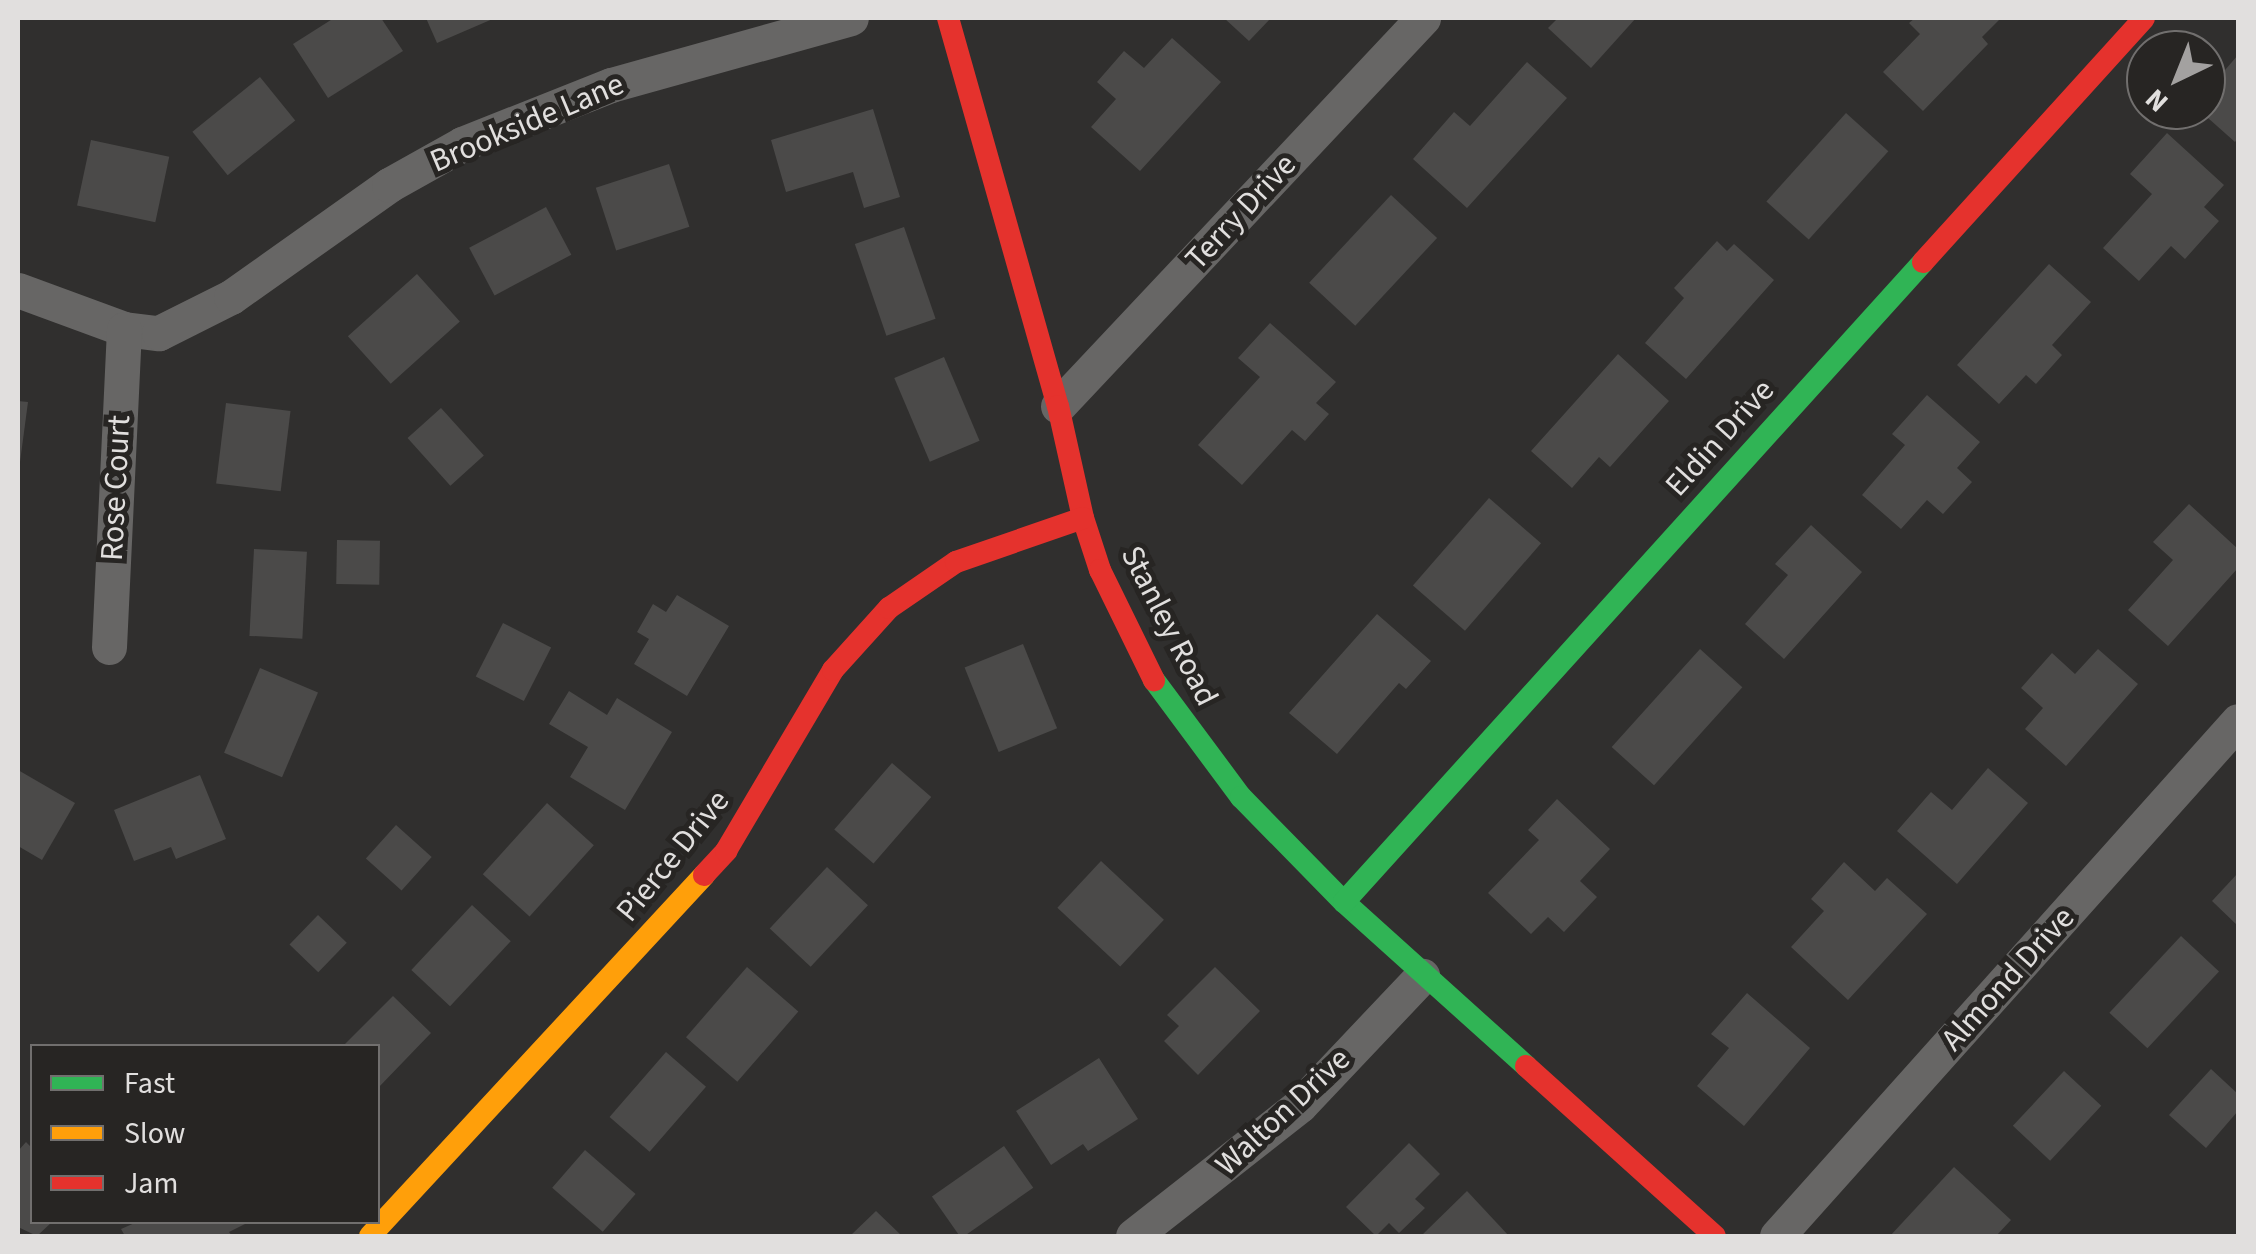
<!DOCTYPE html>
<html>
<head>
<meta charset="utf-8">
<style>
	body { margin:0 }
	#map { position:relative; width:2256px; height:1254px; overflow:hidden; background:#302f2e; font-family:"Source Sans 3",sans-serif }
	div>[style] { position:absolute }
	.building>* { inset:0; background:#4b4a49; transform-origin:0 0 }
	.street>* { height:35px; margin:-17.5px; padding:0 17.5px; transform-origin:17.5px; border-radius:17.5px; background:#676665 }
	.fast>* { height:22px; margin:-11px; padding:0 11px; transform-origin:11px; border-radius:11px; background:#30b455 }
	.slow>* { height:22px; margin:-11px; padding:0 11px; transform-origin:11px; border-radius:11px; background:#ff9f0a }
	.jam>* { height:22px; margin:-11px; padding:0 11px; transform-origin:11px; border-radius:11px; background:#e5322d }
	span { translate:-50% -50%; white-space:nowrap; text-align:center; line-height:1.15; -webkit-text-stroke:10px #272523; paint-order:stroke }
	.street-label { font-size:32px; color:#e1dfde }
	.frame { position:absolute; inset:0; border:20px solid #e1dfde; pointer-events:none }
	.legend { position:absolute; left:30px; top:1044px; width:350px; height:180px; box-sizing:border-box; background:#272523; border:2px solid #716f6e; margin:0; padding:12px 18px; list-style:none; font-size:30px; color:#e1dfde }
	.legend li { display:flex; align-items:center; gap:20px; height:50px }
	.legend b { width:50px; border:2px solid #716f6e }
	.north { position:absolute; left:2126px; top:30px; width:100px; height:100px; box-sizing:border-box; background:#272523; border:2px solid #716f6e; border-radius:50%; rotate:223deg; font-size:28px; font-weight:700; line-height:40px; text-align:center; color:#e1dfde }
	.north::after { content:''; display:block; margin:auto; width:35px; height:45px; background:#a3a1a0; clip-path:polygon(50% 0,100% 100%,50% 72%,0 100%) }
</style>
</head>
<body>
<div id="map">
	<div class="building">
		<div style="clip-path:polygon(334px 18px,381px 18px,403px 51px,328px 98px,293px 44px)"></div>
		<div style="clip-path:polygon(426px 18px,495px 18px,437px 43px)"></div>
		<div style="clip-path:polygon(1224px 18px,1271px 18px,1249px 41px)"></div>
		<div style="clip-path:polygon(1558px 18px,1636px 18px,1591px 68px,1548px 28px)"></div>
		<div style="clip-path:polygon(1915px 18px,2001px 18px,1982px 37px,1988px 44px,1923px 111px,1883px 72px,1920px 34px,1909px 23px)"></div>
		<div style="clip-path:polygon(1172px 38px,1221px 82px,1140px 171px,1091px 127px,1116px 99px,1097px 82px,1124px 51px,1144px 68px)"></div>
		<div style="clip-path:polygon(2238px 55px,2238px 138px,2235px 142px,2199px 110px,2206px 110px,2206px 92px)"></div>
		<div style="clip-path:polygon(1527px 62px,1567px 98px,1467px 208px,1413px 159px,1454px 112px,1470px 126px)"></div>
		<div style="left:260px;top:77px;width:56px;height:87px;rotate:51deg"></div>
		<div style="clip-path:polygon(873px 109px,900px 197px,864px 208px,853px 172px,786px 192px,771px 140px)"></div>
		<div style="left:1846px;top:113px;width:57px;height:119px;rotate:42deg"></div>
		<div style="clip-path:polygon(2167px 133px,2224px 185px,2204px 207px,2219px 221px,2185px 259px,2171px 246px,2139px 281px,2103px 248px,2152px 194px,2130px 174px)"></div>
		<div style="left:91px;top:140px;width:80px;height:67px;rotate:12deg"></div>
		<div style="left:669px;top:164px;width:66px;height:77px;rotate:72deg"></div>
		<div style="left:1391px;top:195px;width:63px;height:120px;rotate:43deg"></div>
		<div style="left:546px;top:207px;width:54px;height:87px;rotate:62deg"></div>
		<div style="left:904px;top:227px;width:97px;height:52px;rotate:71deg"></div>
		<div style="clip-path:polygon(1717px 241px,1727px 251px,1734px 244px,1774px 280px,1686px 379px,1645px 343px,1684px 298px,1674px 288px)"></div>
		<div style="clip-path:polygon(2049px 264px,2091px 302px,2052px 345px,2062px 355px,2036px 384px,2026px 375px,1999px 404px,1957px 365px)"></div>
		<div style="left:417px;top:274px;width:64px;height:93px;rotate:48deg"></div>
		<div style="clip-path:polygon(1270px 323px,1336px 382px,1316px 403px,1329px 414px,1305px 441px,1292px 430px,1242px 485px,1198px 445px,1260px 377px,1238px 358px)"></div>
		<div style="clip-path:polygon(1618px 354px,1669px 401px,1610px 467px,1599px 457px,1572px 488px,1531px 451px)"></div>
		<div style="left:944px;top:357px;width:91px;height:54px;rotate:67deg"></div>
		<div style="clip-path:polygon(1927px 395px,1980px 442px,1957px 468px,1972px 482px,1943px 514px,1927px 500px,1901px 529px,1862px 495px,1905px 445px,1892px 434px)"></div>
		<div style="clip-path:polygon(18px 401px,28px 402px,20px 462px,18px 461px)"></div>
		<div style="left:226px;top:403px;width:65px;height:81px;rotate:7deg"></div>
		<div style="left:441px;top:408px;width:64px;height:45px;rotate:48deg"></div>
		<div style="left:1489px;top:498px;width:69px;height:116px;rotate:41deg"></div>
		<div style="clip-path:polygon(2189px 504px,2238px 549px,2238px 568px,2168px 646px,2128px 610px,2173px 560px,2153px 542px)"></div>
		<div style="clip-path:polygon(1811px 525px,1862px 572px,1784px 659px,1745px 624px,1788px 575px,1775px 564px)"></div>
		<div style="left:337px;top:540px;width:43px;height:44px;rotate:1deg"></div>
		<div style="left:254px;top:549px;width:53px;height:87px;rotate:3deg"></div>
		<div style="clip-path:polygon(677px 595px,729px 626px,687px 696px,634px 664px,649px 639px,637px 632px,653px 604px,666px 612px)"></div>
		<div style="clip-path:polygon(1377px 614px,1431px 661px,1406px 689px,1399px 683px,1337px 754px,1289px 713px)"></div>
		<div style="left:503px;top:623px;width:54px;height:60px;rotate:27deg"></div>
		<div style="left:1023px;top:644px;width:91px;height:63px;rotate:68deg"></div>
		<div style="left:1700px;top:649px;width:57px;height:132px;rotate:42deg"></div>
		<div style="clip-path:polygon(2098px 649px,2138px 684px,2066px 766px,2025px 729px,2043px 708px,2021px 688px,2052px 653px,2075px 674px)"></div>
		<div style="left:260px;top:668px;width:63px;height:92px;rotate:23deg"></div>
		<div style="clip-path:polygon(569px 691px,607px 715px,617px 698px,672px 732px,625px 810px,570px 777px,588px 747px,549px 724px)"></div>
		<div style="left:892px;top:763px;width:52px;height:88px;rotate:41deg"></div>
		<div style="clip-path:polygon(1988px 768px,2028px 803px,1957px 884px,1897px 831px,1931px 792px,1952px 810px)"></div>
		<div style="clip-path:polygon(18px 770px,75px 803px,42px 860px,18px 846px)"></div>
		<div style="clip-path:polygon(200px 775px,226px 839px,176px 859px,171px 847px,134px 861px,114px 810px)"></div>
		<div style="clip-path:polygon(1557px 799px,1610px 849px,1580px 881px,1597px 897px,1564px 932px,1548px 917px,1531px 934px,1488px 893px,1539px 840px,1528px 830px)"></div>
		<div style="left:547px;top:803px;width:63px;height:96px;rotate:42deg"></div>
		<div style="left:396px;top:825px;width:48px;height:45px;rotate:42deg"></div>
		<div style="left:1101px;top:861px;width:86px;height:64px;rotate:43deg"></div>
		<div style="clip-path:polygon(1844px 862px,1875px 891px,1887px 878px,1927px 914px,1848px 1000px,1791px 947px,1824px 911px,1811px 899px)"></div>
		<div style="left:827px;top:867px;width:56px;height:84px;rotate:43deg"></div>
		<div style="clip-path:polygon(2238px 873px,2238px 926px,2212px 901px)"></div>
		<div style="left:472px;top:905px;width:53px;height:89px;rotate:43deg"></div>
		<div style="left:318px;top:915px;width:40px;height:41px;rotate:44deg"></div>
		<div style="left:2181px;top:936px;width:52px;height:105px;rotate:43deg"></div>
		<div style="left:747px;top:967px;width:68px;height:93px;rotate:41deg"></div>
		<div style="clip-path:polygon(1215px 967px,1260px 1011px,1198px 1075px,1164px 1041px,1179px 1026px,1167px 1015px)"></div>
		<div style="clip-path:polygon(1747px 993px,1810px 1048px,1744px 1126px,1697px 1086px,1729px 1048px,1711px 1034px)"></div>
		<div style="clip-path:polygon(393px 996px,431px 1033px,378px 1088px,378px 1046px,343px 1046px)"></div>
		<div style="left:666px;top:1052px;width:53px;height:86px;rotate:41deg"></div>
		<div style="clip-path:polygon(1099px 1058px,1138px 1119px,1088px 1151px,1083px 1144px,1051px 1165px,1016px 1111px)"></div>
		<div style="clip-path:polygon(2211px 1069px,2238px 1094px,2238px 1111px,2206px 1148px,2169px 1115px)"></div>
		<div style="left:2064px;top:1071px;width:51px;height:75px;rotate:43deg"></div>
		<div style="clip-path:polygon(26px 1142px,32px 1148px,32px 1222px,52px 1222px,37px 1236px,18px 1227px,18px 1151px)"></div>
		<div style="clip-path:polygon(1409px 1143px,1440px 1174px,1415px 1199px,1425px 1208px,1399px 1233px,1389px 1223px,1376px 1236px,1346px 1207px)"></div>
		<div style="left:1004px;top:1146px;width:51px;height:88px;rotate:55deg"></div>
		<div style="left:585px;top:1150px;width:67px;height:50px;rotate:41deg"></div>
		<div style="clip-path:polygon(1954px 1167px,2011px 1220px,1996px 1236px,1890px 1236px)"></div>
		<div style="clip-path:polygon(1467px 1191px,1509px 1236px,1421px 1236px)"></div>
		<div style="clip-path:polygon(876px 1211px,902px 1236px,850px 1236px)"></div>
		<div style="clip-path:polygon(137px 1222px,249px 1222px,229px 1232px,232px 1236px,125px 1236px,121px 1229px)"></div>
	</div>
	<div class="street">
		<div style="left:18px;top:290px;width:113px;rotate:20.2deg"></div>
		<div style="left:124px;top:329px;width:35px;rotate:7deg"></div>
		<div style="left:159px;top:333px;width:80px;rotate:-26.6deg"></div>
		<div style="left:231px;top:297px;width:194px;rotate:-35.3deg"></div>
		<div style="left:389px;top:185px;width:84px;rotate:-29.3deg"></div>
		<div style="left:462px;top:144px;width:160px;rotate:-21.6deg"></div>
		<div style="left:611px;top:85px;width:249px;rotate:-15.6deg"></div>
		<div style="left:1058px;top:406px;width:533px;rotate:-46.75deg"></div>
		<div style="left:109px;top:647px;width:318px;rotate:-87.3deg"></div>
		<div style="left:1133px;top:1236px;width:212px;rotate:-38.1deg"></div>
		<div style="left:1300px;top:1105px;width:178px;rotate:-46.6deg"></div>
		<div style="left:1777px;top:1236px;width:691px;rotate:-48.17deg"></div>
	</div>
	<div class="fast">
		<div style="left:1154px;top:680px;width:146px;rotate:53.4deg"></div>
		<div style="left:1241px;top:797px;width:147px;rotate:45.6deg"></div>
		<div style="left:1344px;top:902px;width:245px;rotate:42deg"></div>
		<div style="left:1344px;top:902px;width:863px;rotate:-47.86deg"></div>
	</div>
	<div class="slow">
		<div style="left:370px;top:1236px;width:492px;rotate:-47.2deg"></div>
	</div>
	<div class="jam">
		<div style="left:948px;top:18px;width:403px;rotate:74.2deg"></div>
		<div style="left:1058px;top:406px;width:115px;rotate:77.4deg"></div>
		<div style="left:1083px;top:518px;width:55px;rotate:71.9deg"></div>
		<div style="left:1100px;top:570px;width:123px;rotate:63.9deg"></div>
		<div style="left:1923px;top:262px;width:329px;rotate:-47.8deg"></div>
		<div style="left:704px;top:875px;width:33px;rotate:-47deg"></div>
		<div style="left:726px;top:851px;width:210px;rotate:-59.4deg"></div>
		<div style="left:833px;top:670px;width:84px;rotate:-47.9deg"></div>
		<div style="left:889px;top:608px;width:81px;rotate:-34.5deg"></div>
		<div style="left:956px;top:562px;width:134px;rotate:-19.1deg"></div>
		<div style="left:1526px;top:1066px;width:254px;rotate:42deg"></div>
	</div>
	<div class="street-label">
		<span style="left:527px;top:123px;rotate:-23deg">Brookside Lane</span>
		<span style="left:1241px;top:212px;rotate:-47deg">Terry Drive</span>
		<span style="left:1720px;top:438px;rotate:-48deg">Eldin Drive</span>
		<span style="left:116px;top:488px;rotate:-87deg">Rose Court</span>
		<span style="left:1169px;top:626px;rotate:63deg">Stanley Road</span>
		<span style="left:673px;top:856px;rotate:-51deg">Pierce Drive</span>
		<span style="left:2008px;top:979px;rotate:-48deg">Almond Drive</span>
		<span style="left:1283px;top:1112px;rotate:-43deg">Walton Drive</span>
	</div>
	<div class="frame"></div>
	<ul class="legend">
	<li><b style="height:12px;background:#30b455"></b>Fast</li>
	<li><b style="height:12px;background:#ff9f0a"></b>Slow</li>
	<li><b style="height:12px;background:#e5322d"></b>Jam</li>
	</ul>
	<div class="north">N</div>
</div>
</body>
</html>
